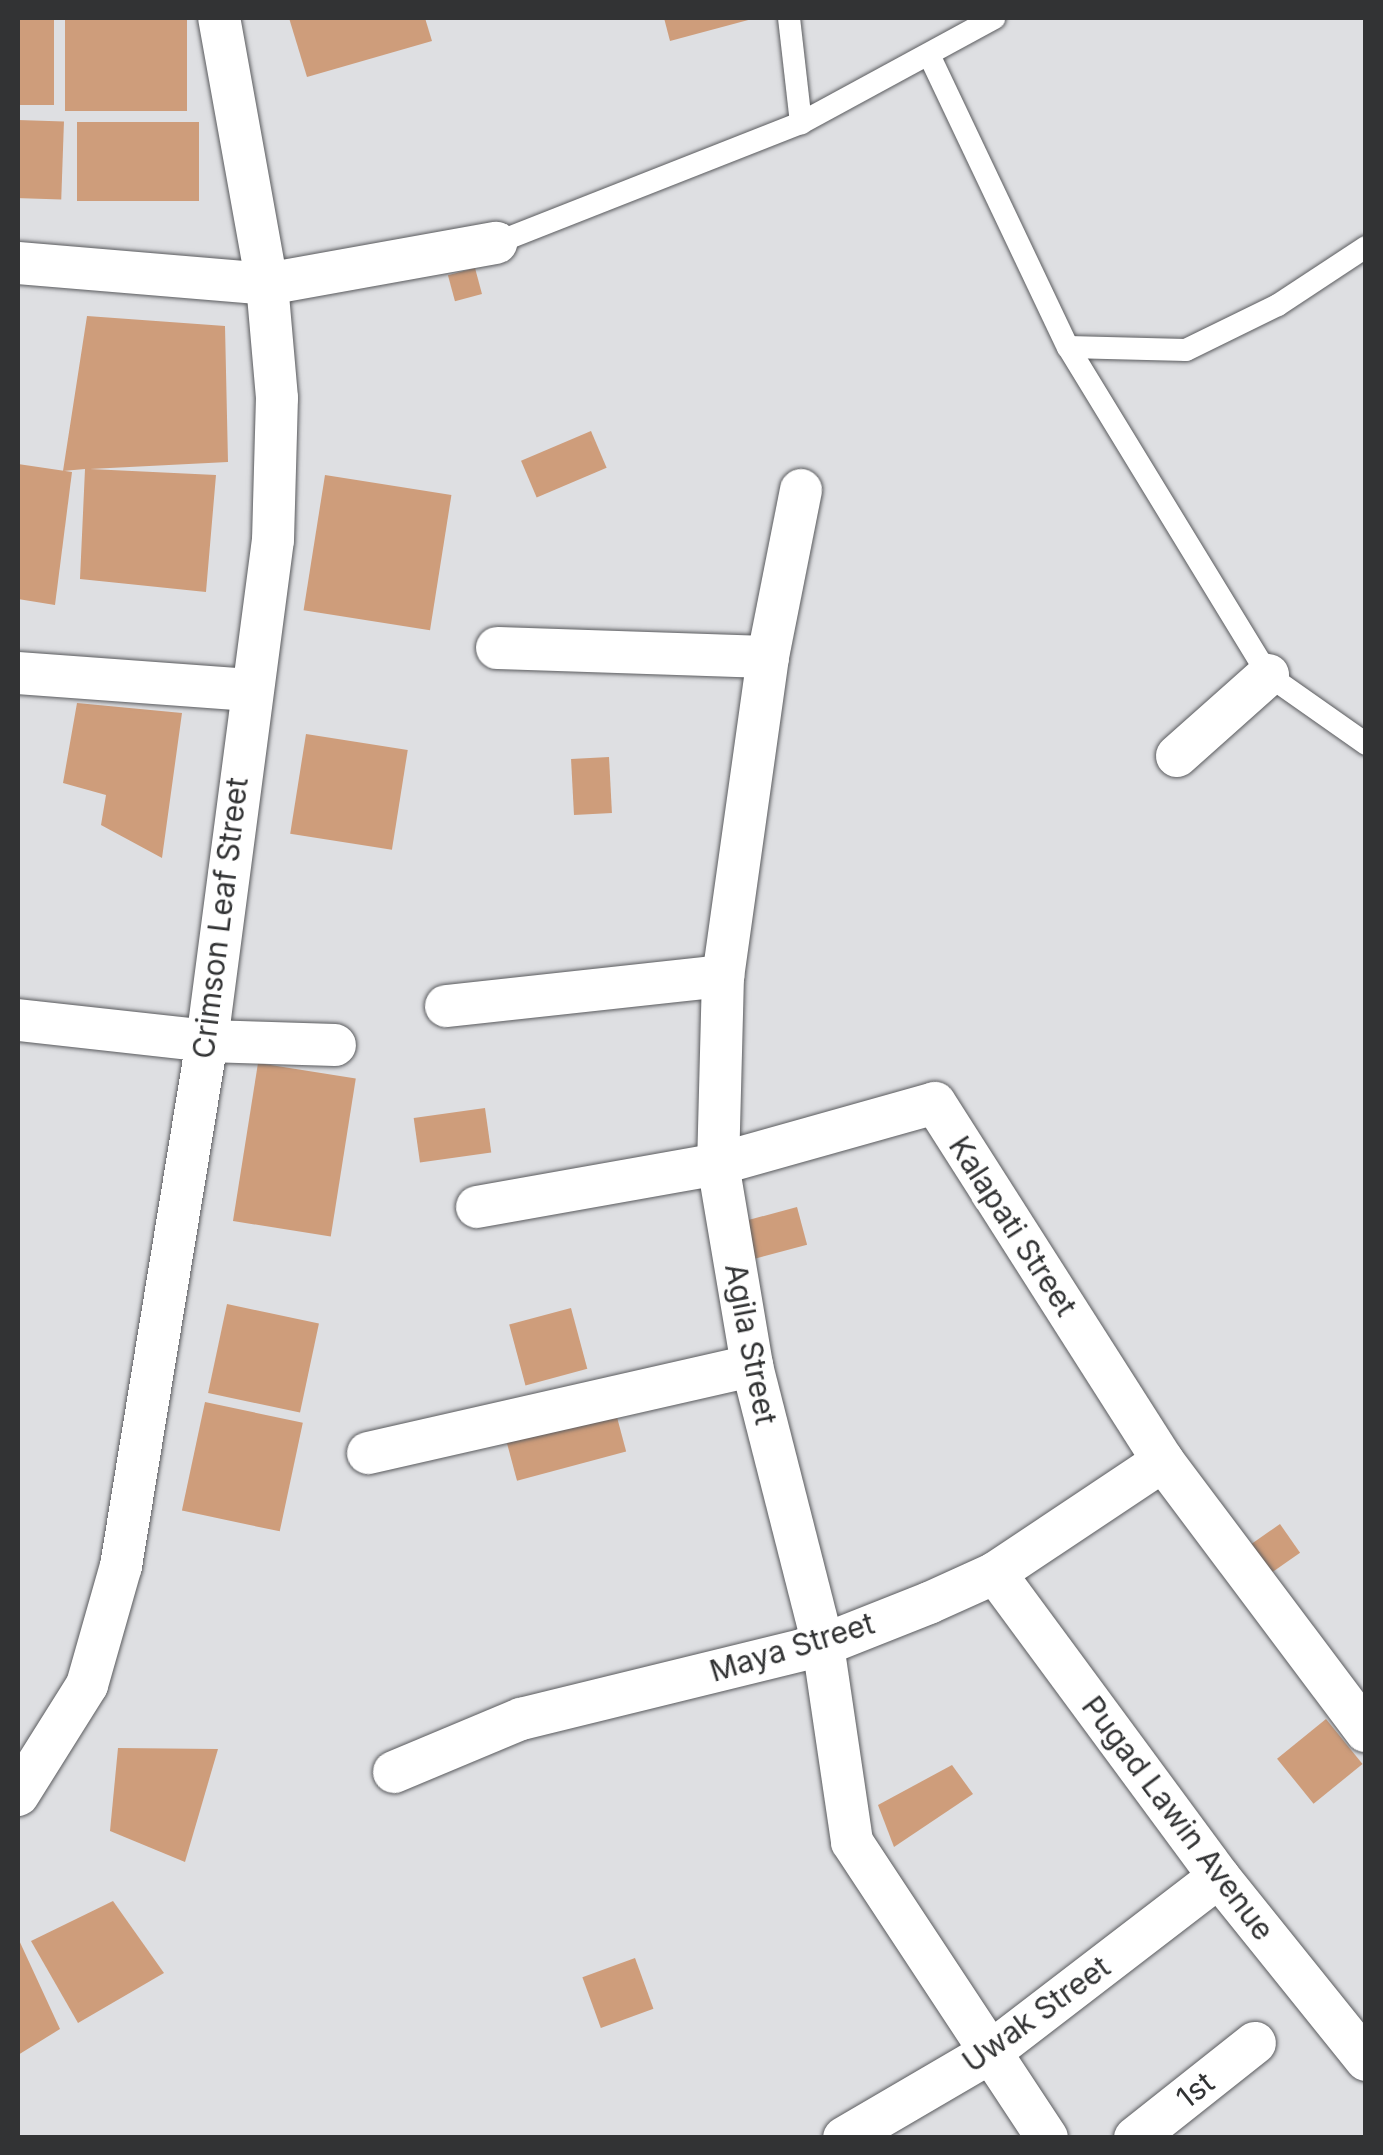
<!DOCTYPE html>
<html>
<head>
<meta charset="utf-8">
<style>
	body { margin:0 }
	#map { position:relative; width:1383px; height:2155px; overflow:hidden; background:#dedfe2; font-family:Inter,sans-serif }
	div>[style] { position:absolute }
	.building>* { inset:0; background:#ce9d7b; transform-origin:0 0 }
	.roads { filter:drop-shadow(0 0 2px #5a5b5e) drop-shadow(0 0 2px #5a5b5e) }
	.lane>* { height:22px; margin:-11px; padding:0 11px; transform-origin:11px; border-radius:11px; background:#fff }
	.street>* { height:42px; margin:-21px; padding:0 21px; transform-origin:21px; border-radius:21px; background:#fff }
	span { translate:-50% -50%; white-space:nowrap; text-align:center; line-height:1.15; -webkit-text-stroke:8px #fff; paint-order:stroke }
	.street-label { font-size:30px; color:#323334 }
	.frame { position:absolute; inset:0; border:20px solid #323334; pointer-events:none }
</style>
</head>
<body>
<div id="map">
	<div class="building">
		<div style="left:18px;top:18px;width:36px;height:87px"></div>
		<div style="left:65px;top:18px;width:122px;height:93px"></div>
		<div style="clip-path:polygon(289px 18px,425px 18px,432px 41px,307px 77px)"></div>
		<div style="clip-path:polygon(664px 18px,752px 18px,752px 19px,670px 41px)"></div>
		<div style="left:18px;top:120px;width:46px;height:78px;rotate:2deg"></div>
		<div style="left:199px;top:122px;width:79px;height:122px;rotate:90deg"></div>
		<div style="left:475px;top:268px;width:27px;height:28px;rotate:75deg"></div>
		<div style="clip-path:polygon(87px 316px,225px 326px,228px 462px,90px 469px,216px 475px,206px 592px,80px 579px,85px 469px,63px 471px)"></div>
		<div style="left:591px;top:431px;width:40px;height:76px;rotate:67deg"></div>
		<div style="clip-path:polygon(18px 464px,72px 472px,55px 605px,18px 599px)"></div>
		<div style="left:325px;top:475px;width:128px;height:137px;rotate:9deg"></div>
		<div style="clip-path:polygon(77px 703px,182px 713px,162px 858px,101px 825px,106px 795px,63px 783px)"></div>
		<div style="left:306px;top:734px;width:103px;height:101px;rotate:9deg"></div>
		<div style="left:609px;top:757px;width:56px;height:38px;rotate:87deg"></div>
		<div style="left:258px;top:1063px;width:99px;height:160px;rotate:9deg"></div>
		<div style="left:485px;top:1108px;width:45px;height:72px;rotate:82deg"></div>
		<div style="left:797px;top:1207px;width:39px;height:57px;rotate:75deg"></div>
		<div style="left:227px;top:1304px;width:94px;height:91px;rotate:12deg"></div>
		<div style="left:571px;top:1308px;width:63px;height:64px;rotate:75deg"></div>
		<div style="left:205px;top:1402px;width:100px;height:111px;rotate:12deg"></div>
		<div style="left:614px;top:1406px;width:47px;height:113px;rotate:75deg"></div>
		<div style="left:1280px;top:1524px;width:35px;height:48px;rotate:55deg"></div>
		<div style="left:1326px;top:1719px;width:58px;height:63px;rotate:51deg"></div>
		<div style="clip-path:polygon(118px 1748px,218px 1749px,185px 1862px,110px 1831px)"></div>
		<div style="clip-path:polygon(952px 1765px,973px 1794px,894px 1847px,878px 1805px)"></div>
		<div style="clip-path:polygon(113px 1901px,164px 1973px,78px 2023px,31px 1941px)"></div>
		<div style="clip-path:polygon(18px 1938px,60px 2029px,18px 2055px)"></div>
		<div style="left:635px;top:1958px;width:54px;height:56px;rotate:70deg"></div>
	</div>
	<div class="roads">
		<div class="lane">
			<div style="left:789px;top:18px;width:106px;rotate:83.5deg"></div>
			<div style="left:930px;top:57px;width:321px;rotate:64.6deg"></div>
			<div style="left:1068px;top:347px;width:384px;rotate:58.6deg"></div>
			<div style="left:1268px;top:675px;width:120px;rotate:35.1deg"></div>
			<div style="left:496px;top:243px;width:328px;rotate:-21.5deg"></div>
			<div style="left:801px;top:123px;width:220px;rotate:-28.5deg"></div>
			<div style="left:1068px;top:347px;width:118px;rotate:1.5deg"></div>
			<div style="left:1186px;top:350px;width:102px;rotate:-26.1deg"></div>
			<div style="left:1278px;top:305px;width:105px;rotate:-33.4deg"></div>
		</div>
		<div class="street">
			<div style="left:18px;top:263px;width:250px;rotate:4.8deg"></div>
			<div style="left:267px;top:284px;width:233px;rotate:-10.2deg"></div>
			<div style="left:801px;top:490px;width:170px;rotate:101.2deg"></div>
			<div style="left:768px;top:657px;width:322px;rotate:98deg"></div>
			<div style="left:723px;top:976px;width:188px;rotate:91.5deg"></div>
			<div style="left:718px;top:1164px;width:205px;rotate:80.4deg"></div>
			<div style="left:752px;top:1366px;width:288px;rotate:75.7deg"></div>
			<div style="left:823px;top:1645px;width:199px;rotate:81.6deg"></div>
			<div style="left:852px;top:1842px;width:354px;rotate:56.6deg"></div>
			<div style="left:497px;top:648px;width:271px;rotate:1.9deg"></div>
			<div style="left:18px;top:673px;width:232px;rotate:4.2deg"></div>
			<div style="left:1177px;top:756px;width:122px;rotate:-41.7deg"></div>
			<div style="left:446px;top:1006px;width:279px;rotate:-6.2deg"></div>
			<div style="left:18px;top:1020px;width:190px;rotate:6.3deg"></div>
			<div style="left:207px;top:1041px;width:128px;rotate:1.8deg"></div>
			<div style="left:477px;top:1207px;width:245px;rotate:-10.1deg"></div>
			<div style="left:718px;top:1164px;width:225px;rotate:-15.7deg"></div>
			<div style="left:935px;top:1103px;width:424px;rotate:57.5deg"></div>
			<div style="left:1163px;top:1461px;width:338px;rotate:53.1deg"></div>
			<div style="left:368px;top:1453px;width:394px;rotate:-12.8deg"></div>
			<div style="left:995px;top:1573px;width:378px;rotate:53.6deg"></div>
			<div style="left:1219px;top:1877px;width:235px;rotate:51.2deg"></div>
			<div style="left:394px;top:1772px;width:138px;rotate:-22.7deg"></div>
			<div style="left:521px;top:1719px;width:311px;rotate:-13.8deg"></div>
			<div style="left:823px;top:1645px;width:114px;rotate:-21.6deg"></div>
			<div style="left:929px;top:1603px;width:72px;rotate:-24.4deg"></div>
			<div style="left:995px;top:1573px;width:202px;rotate:-33.7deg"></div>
			<div style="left:18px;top:1795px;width:130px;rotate:-57.9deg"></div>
			<div style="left:87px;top:1685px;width:124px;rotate:-74.1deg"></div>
			<div style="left:121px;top:1566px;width:532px;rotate:-80.7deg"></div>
			<div style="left:207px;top:1041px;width:505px;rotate:-82.5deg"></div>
			<div style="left:273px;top:540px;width:142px;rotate:-88.4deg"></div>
			<div style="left:277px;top:398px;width:114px;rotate:-95deg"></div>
			<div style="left:267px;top:284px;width:270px;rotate:-100.2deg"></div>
			<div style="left:844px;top:2138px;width:167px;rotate:-30.3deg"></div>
			<div style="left:988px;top:2054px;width:291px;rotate:-37.5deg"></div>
			<div style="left:1135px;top:2138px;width:153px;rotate:-38.4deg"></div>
		</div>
	</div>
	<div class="street-label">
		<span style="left:220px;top:918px;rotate:-83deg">Crimson Leaf Street</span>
		<span style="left:1013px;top:1226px;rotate:57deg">Kalapati Street</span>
		<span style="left:751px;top:1344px;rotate:79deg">Agila Street</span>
		<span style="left:792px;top:1647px;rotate:-17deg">Maya Street</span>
		<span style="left:1178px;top:1818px;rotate:53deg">Pugad Lawin Avenue</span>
		<span style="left:1036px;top:2014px;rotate:-36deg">Uwak Street</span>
		<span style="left:1195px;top:2090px;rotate:-38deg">1st</span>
	</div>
	<div class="frame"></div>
</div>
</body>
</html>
